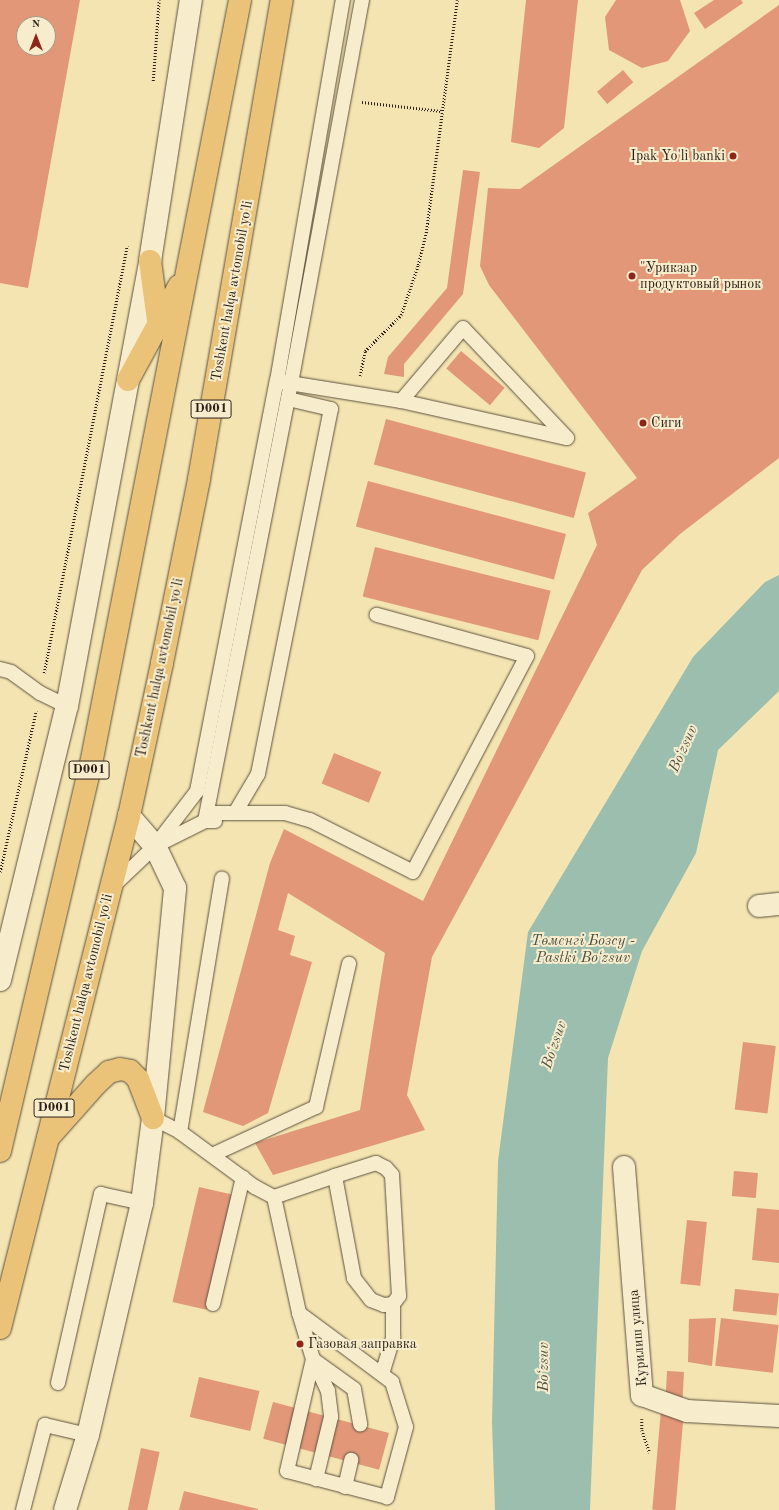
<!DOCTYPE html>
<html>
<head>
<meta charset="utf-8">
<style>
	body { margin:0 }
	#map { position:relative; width:779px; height:1510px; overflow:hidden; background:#f3e4b1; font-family:"Old Standard TT",serif }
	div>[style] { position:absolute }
	.water>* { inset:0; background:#9bbeaf }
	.building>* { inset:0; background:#e19778; transform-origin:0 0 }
	.path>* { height:2.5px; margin-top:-1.25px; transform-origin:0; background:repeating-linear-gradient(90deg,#2c2019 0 1px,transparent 0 3px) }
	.roads { filter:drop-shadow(0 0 1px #5e513f) drop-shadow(0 0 1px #5e513f) }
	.service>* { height:14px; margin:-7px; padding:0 7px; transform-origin:7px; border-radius:7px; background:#f7edcc }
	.minor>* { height:22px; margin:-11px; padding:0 11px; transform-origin:11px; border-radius:11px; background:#f7edcc }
	.tertiary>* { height:22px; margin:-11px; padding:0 11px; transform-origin:11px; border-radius:11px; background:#f7edcc }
	.trunk>* { height:22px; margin:-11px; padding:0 11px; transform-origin:11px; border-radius:11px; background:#eac278 }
	.dots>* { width:11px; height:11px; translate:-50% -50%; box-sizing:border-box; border:2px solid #f7edcc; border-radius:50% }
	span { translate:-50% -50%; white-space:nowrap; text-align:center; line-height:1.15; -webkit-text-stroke:4px #f7edcc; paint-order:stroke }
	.shield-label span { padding:1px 3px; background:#f7edcc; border:1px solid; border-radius:3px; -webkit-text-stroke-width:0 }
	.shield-label { font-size:13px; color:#2c2019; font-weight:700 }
	.poi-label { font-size:14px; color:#2c2019 }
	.right { translate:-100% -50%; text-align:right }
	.left { translate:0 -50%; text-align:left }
	.street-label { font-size:14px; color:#2c2019 }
	.water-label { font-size:15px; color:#4d4f46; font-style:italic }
	.north { position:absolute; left:16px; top:16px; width:40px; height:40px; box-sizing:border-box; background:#f7edcc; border:1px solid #a69b84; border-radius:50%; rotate:0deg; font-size:11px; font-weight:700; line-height:16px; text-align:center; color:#2c2019 }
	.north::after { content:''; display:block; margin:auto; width:14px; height:18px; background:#8f2418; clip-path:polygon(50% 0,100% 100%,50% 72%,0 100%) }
</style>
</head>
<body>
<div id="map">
	<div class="water">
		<div style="clip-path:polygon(779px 575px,779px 691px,718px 750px,696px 853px,642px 951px,608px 1058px,590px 1510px,495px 1510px,492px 1423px,498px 1161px,528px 932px,693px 657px,765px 582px)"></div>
	</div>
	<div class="building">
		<div style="clip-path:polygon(evenodd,0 0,80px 0,28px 288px,0 283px,0 0,24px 24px,48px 24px,48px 48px,24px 48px,24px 24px)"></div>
		<div style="clip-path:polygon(526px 0,578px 0,564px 128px,539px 148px,511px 142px)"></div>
		<div style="clip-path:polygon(616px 0,680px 0,690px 31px,668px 61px,642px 68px,609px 50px,605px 17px)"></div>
		<div style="clip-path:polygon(714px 0,741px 0,743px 3px,705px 29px,694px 13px)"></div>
		<div style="clip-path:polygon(779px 5px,779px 458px,680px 534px,642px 570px,432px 957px,407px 1095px,425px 1130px,273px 1175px,255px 1143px,360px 1110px,385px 953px,288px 893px,278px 930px,295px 936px,290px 955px,312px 962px,268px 1113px,243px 1126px,203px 1112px,270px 863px,284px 829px,423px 901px,597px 545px,588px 513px,637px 478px,489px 285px,480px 266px,488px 188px,520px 189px)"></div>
		<div style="left:623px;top:70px;width:16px;height:34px;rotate:50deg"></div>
		<div style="clip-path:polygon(463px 170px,480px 172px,463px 294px,404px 364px,404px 377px,384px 374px,388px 357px,447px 288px)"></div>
		<div style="left:461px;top:351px;width:57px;height:23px;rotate:40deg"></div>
		<div style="left:386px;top:419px;width:207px;height:47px;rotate:15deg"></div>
		<div style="left:368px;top:481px;width:205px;height:47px;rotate:15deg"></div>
		<div style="left:375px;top:547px;width:181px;height:51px;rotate:14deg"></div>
		<div style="left:334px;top:753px;width:51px;height:33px;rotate:22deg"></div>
		<div style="left:743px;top:1042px;width:33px;height:68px;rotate:7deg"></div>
		<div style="left:734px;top:1171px;width:24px;height:25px;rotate:5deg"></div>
		<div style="left:199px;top:1187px;width:35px;height:118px;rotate:13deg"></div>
		<div style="clip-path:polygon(757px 1208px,779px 1210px,779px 1263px,752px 1260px)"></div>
		<div style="left:687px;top:1220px;width:20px;height:64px;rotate:6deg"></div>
		<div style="left:735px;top:1289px;width:44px;height:22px;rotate:6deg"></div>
		<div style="clip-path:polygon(716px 1318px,712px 1366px,688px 1362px,689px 1319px)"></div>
		<div style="left:721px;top:1318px;width:58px;height:48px;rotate:7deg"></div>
		<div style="left:667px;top:1371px;width:17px;height:31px;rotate:3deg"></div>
		<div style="left:199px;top:1377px;width:62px;height:41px;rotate:13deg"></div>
		<div style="left:273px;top:1402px;width:120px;height:38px;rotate:15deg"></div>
		<div style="left:661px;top:1410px;width:23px;height:100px;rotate:5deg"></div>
		<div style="left:141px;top:1448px;width:19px;height:64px;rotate:12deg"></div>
		<div style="clip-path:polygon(184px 1491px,258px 1509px,258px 1510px,179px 1510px)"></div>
	</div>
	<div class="path">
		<div style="left:153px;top:81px;width:81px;rotate:-85.8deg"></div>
		<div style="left:362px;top:102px;width:80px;rotate:6.5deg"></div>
		<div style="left:360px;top:376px;width:25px;rotate:-79deg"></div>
		<div style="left:365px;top:351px;width:51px;rotate:-45deg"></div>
		<div style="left:401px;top:315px;width:53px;rotate:-71.2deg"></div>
		<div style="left:418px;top:265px;width:33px;rotate:-76deg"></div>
		<div style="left:426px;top:233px;width:235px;rotate:-82.4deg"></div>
		<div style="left:44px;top:673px;width:435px;rotate:-79deg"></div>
		<div style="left:0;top:872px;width:165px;rotate:-77.4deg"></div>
		<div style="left:642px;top:1419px;width:11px;rotate:90deg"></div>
		<div style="left:642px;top:1430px;width:24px;rotate:71deg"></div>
	</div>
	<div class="roads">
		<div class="service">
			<div style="left:283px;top:382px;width:120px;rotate:9.1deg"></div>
			<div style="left:401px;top:401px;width:170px;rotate:12.6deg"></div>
			<div style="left:567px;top:438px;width:151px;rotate:-133.4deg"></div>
			<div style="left:463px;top:328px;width:96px;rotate:130.3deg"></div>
			<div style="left:0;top:669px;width:11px;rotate:15deg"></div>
			<div style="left:11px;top:672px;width:36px;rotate:36deg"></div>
			<div style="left:40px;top:693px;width:30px;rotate:26deg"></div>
			<div style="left:207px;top:813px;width:78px"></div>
			<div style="left:285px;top:813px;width:26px;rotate:16deg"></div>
			<div style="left:310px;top:820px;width:115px;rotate:26.8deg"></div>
			<div style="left:413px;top:872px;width:244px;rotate:-62.2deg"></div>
			<div style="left:527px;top:656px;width:156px;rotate:-164.7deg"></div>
			<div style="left:235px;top:813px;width:45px;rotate:-59.5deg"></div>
			<div style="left:258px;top:774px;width:372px;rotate:-78.7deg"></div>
			<div style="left:331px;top:409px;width:44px;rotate:-166.9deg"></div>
			<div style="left:205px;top:821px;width:446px;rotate:-78.9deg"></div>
			<div style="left:291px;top:383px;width:390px;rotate:-79.5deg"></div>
			<div style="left:159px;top:844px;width:51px;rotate:-26.6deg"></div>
			<div style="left:205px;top:821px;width:10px"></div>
			<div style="left:112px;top:887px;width:59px;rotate:-43.6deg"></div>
			<div style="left:155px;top:846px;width:69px;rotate:-52.6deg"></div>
			<div style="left:197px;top:791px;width:418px;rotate:-79deg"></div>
			<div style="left:277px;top:381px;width:387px;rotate:-80.2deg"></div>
			<div style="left:153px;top:1118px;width:30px;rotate:27deg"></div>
			<div style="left:180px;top:1132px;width:93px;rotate:36.3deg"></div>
			<div style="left:255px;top:1187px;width:21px;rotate:28deg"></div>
			<div style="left:274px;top:1197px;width:119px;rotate:77.8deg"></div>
			<div style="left:299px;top:1313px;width:48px;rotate:73.1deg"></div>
			<div style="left:313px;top:1359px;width:35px;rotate:65deg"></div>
			<div style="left:328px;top:1391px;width:26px;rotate:83deg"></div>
			<div style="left:331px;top:1417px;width:64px;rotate:103.6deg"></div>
			<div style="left:180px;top:1132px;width:257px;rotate:-80.6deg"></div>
			<div style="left:212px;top:1155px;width:115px;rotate:-24.8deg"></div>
			<div style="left:316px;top:1107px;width:147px;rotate:-77deg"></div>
			<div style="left:274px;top:1197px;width:65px;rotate:-19deg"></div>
			<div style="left:335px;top:1176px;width:43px;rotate:-17.6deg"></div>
			<div style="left:376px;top:1163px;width:11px;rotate:27deg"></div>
			<div style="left:386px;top:1168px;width:9px;rotate:49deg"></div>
			<div style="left:392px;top:1175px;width:121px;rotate:86.7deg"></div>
			<div style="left:399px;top:1296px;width:10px;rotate:127deg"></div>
			<div style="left:393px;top:1304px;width:9px;rotate:174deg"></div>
			<div style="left:384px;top:1305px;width:14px;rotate:-159deg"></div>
			<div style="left:371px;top:1300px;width:28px;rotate:-128deg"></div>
			<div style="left:354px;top:1278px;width:104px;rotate:-100.6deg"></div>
			<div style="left:213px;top:1304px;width:130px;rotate:-76.7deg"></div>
			<div style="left:299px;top:1313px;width:116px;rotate:36.6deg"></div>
			<div style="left:392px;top:1382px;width:47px;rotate:72.7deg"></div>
			<div style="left:406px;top:1427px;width:73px;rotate:105.2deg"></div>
			<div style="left:387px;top:1497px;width:103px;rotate:-165.4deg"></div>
			<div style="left:287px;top:1471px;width:115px;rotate:-76.9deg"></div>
			<div style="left:315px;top:1361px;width:48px;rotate:35.7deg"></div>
			<div style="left:354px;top:1389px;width:36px;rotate:80deg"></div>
			<div style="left:382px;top:1374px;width:39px;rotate:-73deg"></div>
			<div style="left:393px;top:1337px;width:33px;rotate:-90deg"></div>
			<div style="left:58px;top:1383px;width:194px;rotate:-77.2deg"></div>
			<div style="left:101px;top:1194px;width:42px;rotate:12.4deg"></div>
			<div style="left:345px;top:1487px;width:28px;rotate:-77deg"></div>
			<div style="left:23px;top:1510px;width:88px;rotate:-75.5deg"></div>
			<div style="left:45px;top:1425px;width:44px;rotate:13.1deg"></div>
		</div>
		<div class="minor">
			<div style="left:759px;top:906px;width:20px;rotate:-6deg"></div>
			<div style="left:624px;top:1167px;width:229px;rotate:85.5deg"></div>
			<div style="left:642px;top:1395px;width:48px;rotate:19.6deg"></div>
			<div style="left:687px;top:1411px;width:92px;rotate:3.1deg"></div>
		</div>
		<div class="tertiary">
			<div style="left:0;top:980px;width:282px;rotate:-76.3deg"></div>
			<div style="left:67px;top:706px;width:453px;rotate:-79.4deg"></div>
			<div style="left:150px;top:261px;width:264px;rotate:-81.1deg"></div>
			<div style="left:65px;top:1510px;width:78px;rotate:-73deg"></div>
			<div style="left:88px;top:1435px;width:238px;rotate:-76.9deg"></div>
			<div style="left:142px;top:1203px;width:86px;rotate:-82.6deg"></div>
			<div style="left:153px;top:1118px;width:231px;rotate:-84.5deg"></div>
			<div style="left:175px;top:888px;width:47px;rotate:-115.5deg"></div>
			<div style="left:155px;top:846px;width:40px;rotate:-131deg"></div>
		</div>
		<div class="trunk">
			<div style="left:150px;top:261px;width:68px;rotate:82.3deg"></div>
			<div style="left:128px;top:380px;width:107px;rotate:-61.5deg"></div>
			<div style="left:48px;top:1138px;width:72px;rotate:-48.4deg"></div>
			<div style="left:96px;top:1084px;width:18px;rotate:-43deg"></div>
			<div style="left:109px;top:1072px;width:11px;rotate:-15deg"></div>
			<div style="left:120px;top:1069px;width:10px;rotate:11deg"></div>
			<div style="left:130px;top:1071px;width:11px;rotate:45deg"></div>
			<div style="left:138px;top:1079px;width:42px;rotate:69deg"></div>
			<div style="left:0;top:1151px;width:398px;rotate:-76.8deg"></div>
			<div style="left:91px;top:764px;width:778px;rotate:-78.96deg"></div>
			<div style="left:0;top:1328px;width:528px;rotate:-75.86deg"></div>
			<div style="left:129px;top:816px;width:157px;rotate:-77.8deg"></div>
			<div style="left:162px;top:663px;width:188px;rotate:-78.6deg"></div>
			<div style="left:199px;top:479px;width:486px;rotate:-80.2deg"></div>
		</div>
	</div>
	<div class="dots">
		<div style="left:733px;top:156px;background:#8f2418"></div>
		<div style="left:632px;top:276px;background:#8f2418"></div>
		<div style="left:643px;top:423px;background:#8f2418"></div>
		<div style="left:300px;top:1344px;background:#8f2418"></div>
	</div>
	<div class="shield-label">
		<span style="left:211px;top:409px">D001</span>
		<span style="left:89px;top:770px">D001</span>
		<span style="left:54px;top:1108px">D001</span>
	</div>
	<div class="poi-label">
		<span class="right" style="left:725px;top:156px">Ipak Yo'li banki</span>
		<span class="left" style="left:640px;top:276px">"Урикзар<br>продуктовый рынок</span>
		<span class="left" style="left:651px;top:423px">Сиги</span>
		<span class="left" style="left:308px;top:1344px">Газовая заправка</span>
	</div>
	<div class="street-label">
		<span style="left:232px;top:291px;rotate:-80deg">Toshkent halqa avtomobil yo'li</span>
		<span style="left:160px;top:668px;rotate:-78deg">Toshkent halqa avtomobil yo'li</span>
		<span style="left:86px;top:983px;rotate:-76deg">Toshkent halqa avtomobil yo'li</span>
		<span style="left:638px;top:1338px;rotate:-95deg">Курилиш улица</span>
	</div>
	<div class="water-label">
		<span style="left:684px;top:749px;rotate:-66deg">Boʻzsuv</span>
		<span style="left:583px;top:950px">Төменгі Бозсу -<br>Pastki Boʻzsuv</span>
		<span style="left:555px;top:1045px;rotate:-71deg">Boʻzsuv</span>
		<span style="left:545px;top:1367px;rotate:-90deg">Boʻzsuv</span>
	</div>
	<div class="north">N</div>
</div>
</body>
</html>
